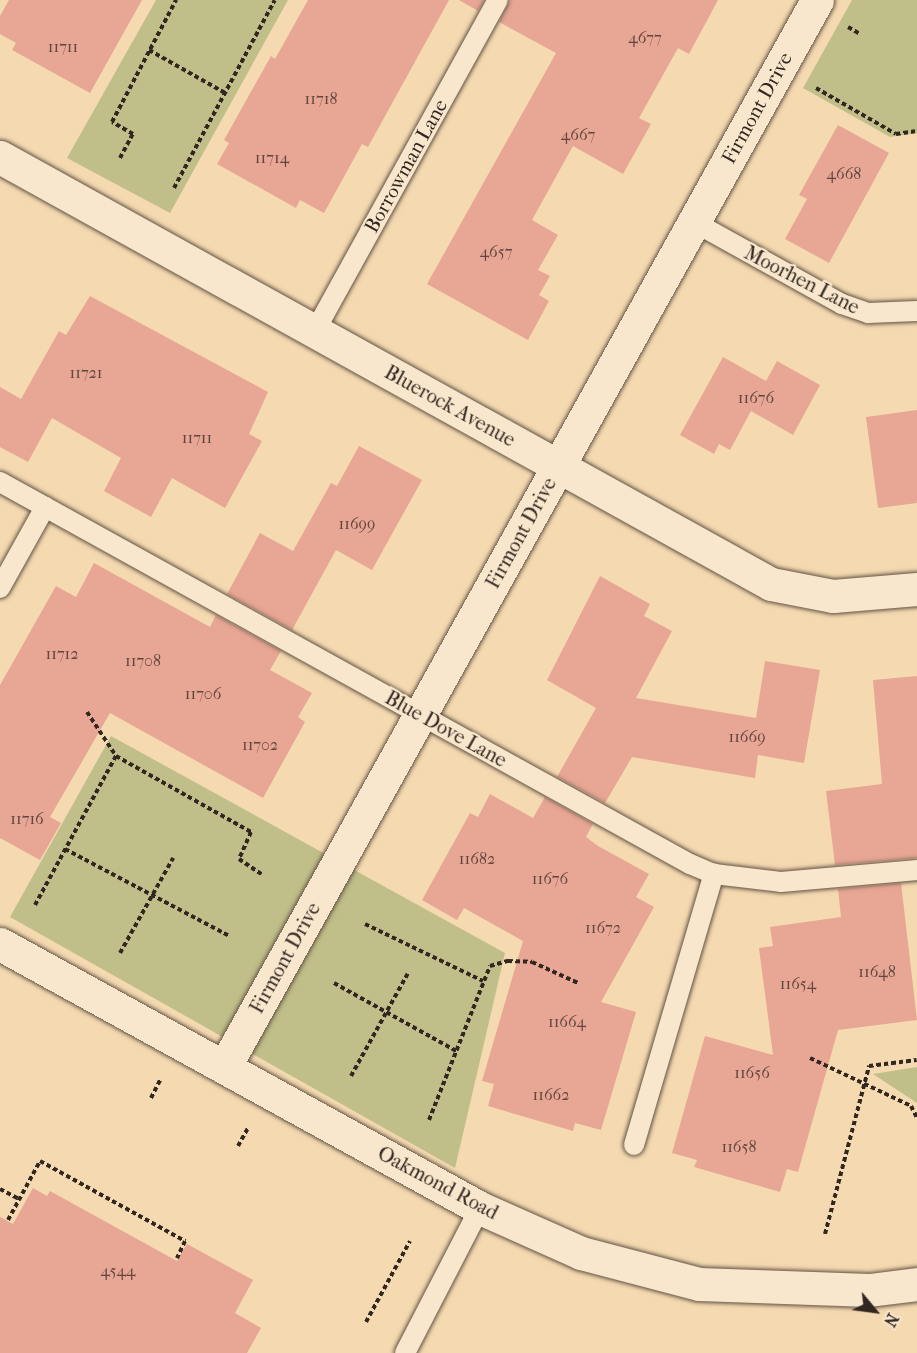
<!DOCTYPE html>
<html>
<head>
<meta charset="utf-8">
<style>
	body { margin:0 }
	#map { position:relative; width:917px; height:1353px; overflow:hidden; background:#f5dab1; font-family:"IM FELL French Canon",serif }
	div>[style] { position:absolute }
	.green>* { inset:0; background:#c0be89 }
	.building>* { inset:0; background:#e8a694 }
	.path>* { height:4px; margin-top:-2px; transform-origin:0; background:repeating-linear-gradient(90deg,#322621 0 4.5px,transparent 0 7.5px) }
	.roads { filter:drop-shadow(0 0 2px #635345) drop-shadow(0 0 2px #635345) }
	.service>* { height:20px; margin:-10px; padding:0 10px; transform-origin:10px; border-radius:10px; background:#f8e7cc }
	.minor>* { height:33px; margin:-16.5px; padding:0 16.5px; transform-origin:16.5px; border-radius:16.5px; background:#f8e7cc }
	span { translate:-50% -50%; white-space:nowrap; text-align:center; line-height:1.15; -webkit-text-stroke:4.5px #f8e7cc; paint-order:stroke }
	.number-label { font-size:16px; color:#60463e }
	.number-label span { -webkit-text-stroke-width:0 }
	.street-label { font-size:20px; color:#322621 }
	.north { position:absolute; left:845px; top:1281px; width:60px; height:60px; -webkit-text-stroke:4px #f8e7cc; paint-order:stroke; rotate:119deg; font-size:16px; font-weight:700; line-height:24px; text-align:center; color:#322621 }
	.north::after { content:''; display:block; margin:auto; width:21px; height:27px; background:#322621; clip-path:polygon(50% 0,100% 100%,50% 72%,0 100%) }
</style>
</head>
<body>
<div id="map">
	<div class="green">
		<div style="clip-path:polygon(156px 0,288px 0,170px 213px,67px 158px)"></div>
		<div style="clip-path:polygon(852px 0,917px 0,917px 133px,890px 137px,803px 88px)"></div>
		<div style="clip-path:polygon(111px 736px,505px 953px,455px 1168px,10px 917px)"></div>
		<div style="clip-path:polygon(917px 1067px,917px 1103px,873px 1074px)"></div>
	</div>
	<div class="building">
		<div style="clip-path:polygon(9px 0,142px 0,90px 93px,12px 50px,16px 43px,0 34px,0 16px)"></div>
		<div style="clip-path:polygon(308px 0,449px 0,368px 147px,362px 144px,324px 213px,300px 200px,296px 208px,217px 164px,229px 143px,224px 140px,271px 56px,275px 59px)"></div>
		<div style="clip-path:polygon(459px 0,484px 0,478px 11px)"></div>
		<div style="clip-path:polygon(510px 0,718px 0,689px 54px,678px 48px,639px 118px,651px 124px,623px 174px,573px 146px,532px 220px,558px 235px,538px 270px,550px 276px,539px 295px,549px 301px,528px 340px,427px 284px,556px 53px,499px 22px)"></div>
		<div style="clip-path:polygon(838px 125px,889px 153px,829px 263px,785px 239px,807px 199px,799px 195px)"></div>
		<div style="clip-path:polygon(90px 296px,268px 392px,249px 434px,262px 441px,225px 508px,172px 478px,151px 517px,104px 491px,121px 458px,52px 418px,28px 462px,0 447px,0 387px,21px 399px,59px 331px,66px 335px)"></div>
		<div style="clip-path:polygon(723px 357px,766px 381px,777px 361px,820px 385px,793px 435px,751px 411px,730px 450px,719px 444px,714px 454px,680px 435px)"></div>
		<div style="clip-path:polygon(917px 410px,917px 503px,878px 508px,866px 417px)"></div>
		<div style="clip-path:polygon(359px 446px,422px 480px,372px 570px,336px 550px,292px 630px,227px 594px,260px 533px,293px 551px,331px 483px,337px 486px)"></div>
		<div style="clip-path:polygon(94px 563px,210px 627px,216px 615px,281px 651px,270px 670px,312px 693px,298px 717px,305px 722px,263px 798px,110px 713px,50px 817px,61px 823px,40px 860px,0 838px,0 685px,56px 586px,76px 597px)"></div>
		<div style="clip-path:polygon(600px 576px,650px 604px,644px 616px,672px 631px,636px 698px,756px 718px,765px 661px,820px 670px,804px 763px,758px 755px,755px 778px,632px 757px,605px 803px,557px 777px,596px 708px,547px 680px)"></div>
		<div style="clip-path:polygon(917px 676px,917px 858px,835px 865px,826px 791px,882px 784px,873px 680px)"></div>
		<div style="clip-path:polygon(490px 794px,533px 818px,545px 797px,593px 824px,586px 837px,598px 846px,649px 874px,636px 897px,654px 907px,601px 1002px,636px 1012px,601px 1130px,575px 1123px,573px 1131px,488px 1106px,494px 1084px,482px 1081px,523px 941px,464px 908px,457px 920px,422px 900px,470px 813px,478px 817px)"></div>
		<div style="clip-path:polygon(901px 883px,917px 1020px,838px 1030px,798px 1172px,787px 1169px,780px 1192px,694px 1167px,697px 1160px,672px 1153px,705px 1036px,773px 1055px,759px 948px,773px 946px,770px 927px,841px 917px,838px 889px)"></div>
		<div style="clip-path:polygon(33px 1188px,47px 1196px,50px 1191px,177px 1261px,187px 1244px,253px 1280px,235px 1313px,261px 1328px,247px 1353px,0 1353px,0 1217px,13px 1224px)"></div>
	</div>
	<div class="path">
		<div style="left:848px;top:27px;width:14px;rotate:30deg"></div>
		<div style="left:149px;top:50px;width:87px;rotate:29.5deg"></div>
		<div style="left:816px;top:88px;width:92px;rotate:29.9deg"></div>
		<div style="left:896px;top:134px;width:21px;rotate:-8deg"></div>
		<div style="left:120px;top:158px;width:27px;rotate:-62deg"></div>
		<div style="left:133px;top:134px;width:24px;rotate:-150deg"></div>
		<div style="left:112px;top:122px;width:138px;rotate:-62.3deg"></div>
		<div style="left:174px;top:188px;width:213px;rotate:-61.8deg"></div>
		<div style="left:87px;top:712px;width:53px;rotate:56.6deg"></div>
		<div style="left:65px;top:849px;width:186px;rotate:27.9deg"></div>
		<div style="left:35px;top:905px;width:170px;rotate:-61.5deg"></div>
		<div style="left:116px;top:756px;width:155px;rotate:29.4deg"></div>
		<div style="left:251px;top:832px;width:30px;rotate:114deg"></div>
		<div style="left:239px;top:859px;width:29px;rotate:34deg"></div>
		<div style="left:365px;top:924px;width:131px;rotate:25.8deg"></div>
		<div style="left:120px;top:953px;width:109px;rotate:-60.8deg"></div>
		<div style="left:334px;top:983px;width:140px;rotate:29.1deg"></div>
		<div style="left:810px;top:1058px;width:112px;rotate:25.4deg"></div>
		<div style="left:911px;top:1106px;width:13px;rotate:63deg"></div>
		<div style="left:351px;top:1076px;width:118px;rotate:-61deg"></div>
		<div style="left:151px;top:1098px;width:20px;rotate:-63deg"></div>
		<div style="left:429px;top:1120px;width:166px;rotate:-68.4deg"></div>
		<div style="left:490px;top:966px;width:19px;rotate:-16deg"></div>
		<div style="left:508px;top:961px;width:24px;rotate:2deg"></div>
		<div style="left:532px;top:962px;width:51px;rotate:24.5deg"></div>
		<div style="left:238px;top:1146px;width:21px;rotate:-61deg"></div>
		<div style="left:0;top:1189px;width:21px;rotate:28deg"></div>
		<div style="left:8px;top:1220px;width:67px;rotate:-61.5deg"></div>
		<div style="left:40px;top:1161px;width:166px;rotate:28.9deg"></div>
		<div style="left:185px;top:1241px;width:19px;rotate:115deg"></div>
		<div style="left:825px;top:1234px;width:174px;rotate:-75.3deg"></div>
		<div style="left:869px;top:1066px;width:48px;rotate:-7.1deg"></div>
		<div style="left:366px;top:1322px;width:92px;rotate:-61.5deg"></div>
	</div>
	<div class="roads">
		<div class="service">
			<div style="left:694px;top:222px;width:169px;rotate:29deg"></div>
			<div style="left:842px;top:304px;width:28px;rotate:19deg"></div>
			<div style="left:868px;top:313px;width:49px;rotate:-2.3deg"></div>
			<div style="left:315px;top:331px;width:378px;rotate:-61.1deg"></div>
			<div style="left:0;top:482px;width:789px;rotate:28.97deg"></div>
			<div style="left:690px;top:864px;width:26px;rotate:23deg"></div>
			<div style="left:714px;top:874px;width:67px;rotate:6.8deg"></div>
			<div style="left:781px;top:882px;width:137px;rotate:-5deg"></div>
			<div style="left:0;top:588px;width:93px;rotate:-60.9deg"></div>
			<div style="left:634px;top:1145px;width:283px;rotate:-73.6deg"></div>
			<div style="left:405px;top:1353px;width:163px;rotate:-62.7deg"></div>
		</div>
		<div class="minor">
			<div style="left:0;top:157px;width:881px;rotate:28.98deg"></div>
			<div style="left:771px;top:584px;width:63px;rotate:11deg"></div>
			<div style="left:833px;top:596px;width:84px;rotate:-4.8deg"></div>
			<div style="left:0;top:944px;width:548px;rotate:28.81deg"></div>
			<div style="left:480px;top:1208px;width:111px;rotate:24deg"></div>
			<div style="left:581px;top:1253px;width:122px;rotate:14.7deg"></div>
			<div style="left:699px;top:1284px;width:170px;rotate:2deg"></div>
			<div style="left:869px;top:1290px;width:48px;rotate:-7.1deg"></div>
			<div style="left:225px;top:1066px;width:1219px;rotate:-60.95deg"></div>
		</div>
	</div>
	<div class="number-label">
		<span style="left:645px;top:38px">4677</span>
		<span style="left:63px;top:47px">11711</span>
		<span style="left:321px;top:99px">11718</span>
		<span style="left:578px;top:135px">4667</span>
		<span style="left:272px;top:158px">11714</span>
		<span style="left:844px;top:174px">4668</span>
		<span style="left:496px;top:252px">4657</span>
		<span style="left:86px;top:373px">11721</span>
		<span style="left:756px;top:398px">11676</span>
		<span style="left:197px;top:438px">11711</span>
		<span style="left:357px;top:524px">11699</span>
		<span style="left:62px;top:654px">11712</span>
		<span style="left:143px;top:661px">11708</span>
		<span style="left:203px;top:694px">11706</span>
		<span style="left:747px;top:737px">11669</span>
		<span style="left:260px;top:745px">11702</span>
		<span style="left:27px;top:819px">11716</span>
		<span style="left:477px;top:859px">11682</span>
		<span style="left:550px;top:879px">11676</span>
		<span style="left:603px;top:928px">11672</span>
		<span style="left:877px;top:972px">11648</span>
		<span style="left:798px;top:984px">11654</span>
		<span style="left:567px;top:1022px">11664</span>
		<span style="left:752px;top:1073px">11656</span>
		<span style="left:551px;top:1095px">11662</span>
		<span style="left:739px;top:1147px">11658</span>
		<span style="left:118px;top:1271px">4544</span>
	</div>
	<div class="street-label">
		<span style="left:757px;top:108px;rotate:-61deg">Firmont Drive</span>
		<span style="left:406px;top:166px;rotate:-61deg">Borrowman Lane</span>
		<span style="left:802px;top:280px;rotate:27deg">Moorhen Lane</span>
		<span style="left:450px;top:406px;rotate:29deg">Bluerock Avenue</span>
		<span style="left:521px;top:533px;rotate:-61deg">Firmont Drive</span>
		<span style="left:446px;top:729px;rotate:29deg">Blue Dove Lane</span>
		<span style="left:285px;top:958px;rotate:-61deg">Firmont Drive</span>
		<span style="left:438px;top:1183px;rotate:28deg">Oakmond Road</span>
	</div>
	<div class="north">N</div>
</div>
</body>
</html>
